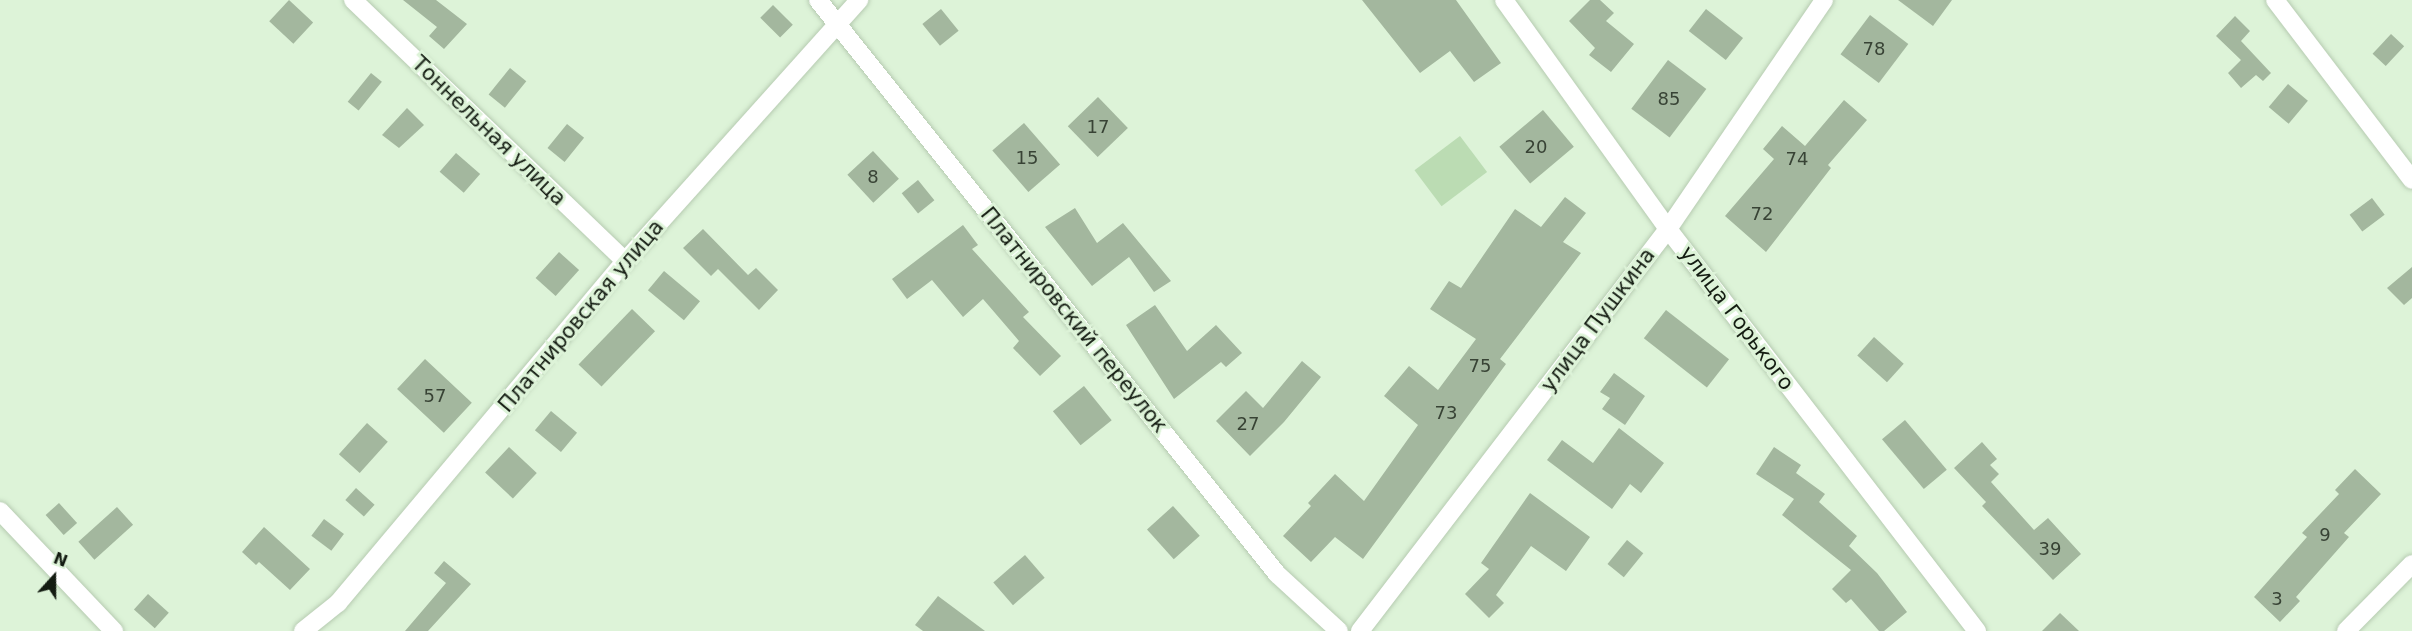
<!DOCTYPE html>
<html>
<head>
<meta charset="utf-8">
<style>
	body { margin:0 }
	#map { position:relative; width:2412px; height:631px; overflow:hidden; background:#ddf3d8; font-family:"DejaVu Sans",sans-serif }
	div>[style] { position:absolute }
	.green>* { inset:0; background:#bbdcb3; transform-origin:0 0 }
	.building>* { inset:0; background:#a3b79e; transform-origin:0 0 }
	.roads { filter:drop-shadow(0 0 2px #b6cbb1) drop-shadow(0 0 2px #b6cbb1) }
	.minor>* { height:18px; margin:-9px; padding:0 9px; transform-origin:9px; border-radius:9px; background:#fff }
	span { translate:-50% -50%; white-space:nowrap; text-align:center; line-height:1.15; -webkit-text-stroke:6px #ddf3d8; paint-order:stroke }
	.number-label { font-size:18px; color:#384335 }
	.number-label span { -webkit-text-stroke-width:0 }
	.street-label { font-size:21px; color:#141c12 }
	.north { position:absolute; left:24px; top:547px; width:60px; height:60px; -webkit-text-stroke:4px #ddf3d8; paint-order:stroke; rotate:21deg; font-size:16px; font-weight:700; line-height:24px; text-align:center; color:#141c12 }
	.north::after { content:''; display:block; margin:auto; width:21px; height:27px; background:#141c12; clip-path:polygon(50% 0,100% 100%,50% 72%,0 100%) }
</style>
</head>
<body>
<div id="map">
	<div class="green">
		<div style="left:1460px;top:136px;width:45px;height:57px;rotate:53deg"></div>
	</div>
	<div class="building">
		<div style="left:289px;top:0;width:33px;height:29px;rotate:43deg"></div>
		<div style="clip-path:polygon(403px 0,436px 0,467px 24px,444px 49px,429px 36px,437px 27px)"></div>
		<div style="clip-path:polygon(1362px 0,1456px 0,1501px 63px,1474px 82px,1450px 51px,1420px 73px)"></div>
		<div style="clip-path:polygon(1590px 0,1600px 0,1614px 13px,1606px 21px,1634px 44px,1611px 72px,1589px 55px,1595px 48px,1569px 21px)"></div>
		<div style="clip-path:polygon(1898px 0,1952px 0,1933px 26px)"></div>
		<div style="left:773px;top:5px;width:28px;height:18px;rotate:45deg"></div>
		<div style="left:941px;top:9px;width:28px;height:24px;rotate:51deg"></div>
		<div style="left:1706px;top:9px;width:47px;height:28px;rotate:38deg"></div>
		<div style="left:1870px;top:15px;width:48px;height:49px;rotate:37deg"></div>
		<div style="clip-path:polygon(2235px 16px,2250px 31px,2241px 41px,2271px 73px,2263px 81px,2256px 75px,2241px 88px,2228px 73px,2241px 60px,2216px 36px)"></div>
		<div style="left:2391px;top:34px;width:18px;height:27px;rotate:43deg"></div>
		<div style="left:1668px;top:60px;width:48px;height:61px;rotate:37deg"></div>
		<div style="left:510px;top:68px;width:21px;height:34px;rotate:39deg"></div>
		<div style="left:371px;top:73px;width:14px;height:37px;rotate:39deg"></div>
		<div style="left:2288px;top:84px;width:26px;height:30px;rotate:40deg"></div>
		<div style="left:1098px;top:97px;width:43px;height:42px;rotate:46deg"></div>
		<div style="clip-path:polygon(1844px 100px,1867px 120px,1828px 165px,1831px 168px,1766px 252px,1725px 216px,1774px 159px,1763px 149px,1782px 126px,1805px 146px)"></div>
		<div style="clip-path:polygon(407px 108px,424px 125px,399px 148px,382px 135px)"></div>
		<div style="left:1543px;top:110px;width:48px;height:57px;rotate:50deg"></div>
		<div style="left:1024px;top:123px;width:55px;height:42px;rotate:49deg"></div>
		<div style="left:567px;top:124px;width:22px;height:31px;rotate:39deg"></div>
		<div style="left:873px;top:151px;width:38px;height:35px;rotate:47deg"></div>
		<div style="left:456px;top:153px;width:32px;height:25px;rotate:41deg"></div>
		<div style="left:918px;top:180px;width:26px;height:21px;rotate:51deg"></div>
		<div style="clip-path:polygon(1565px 197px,1586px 213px,1563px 242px,1581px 253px,1500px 359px,1506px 364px,1363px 559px,1335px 537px,1311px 562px,1283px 536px,1311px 506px,1308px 503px,1335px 474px,1364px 501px,1418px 425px,1384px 396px,1409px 366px,1438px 390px,1476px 339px,1430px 309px,1449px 281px,1461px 288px,1515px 209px,1541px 227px)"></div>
		<div style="left:2372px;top:198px;width:21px;height:28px;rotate:53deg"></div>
		<div style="clip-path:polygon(1075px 208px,1097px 243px,1123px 223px,1171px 281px,1154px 292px,1129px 257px,1092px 286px,1045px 227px)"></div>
		<div style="clip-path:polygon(963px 225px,978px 245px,972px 249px,1029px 312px,1023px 317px,1061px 356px,1040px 376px,1013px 348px,1019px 341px,983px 299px,963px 317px,932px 280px,907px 299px,892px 279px)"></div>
		<div style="clip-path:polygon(703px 229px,748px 275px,756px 268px,778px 290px,759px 310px,718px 269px,711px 276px,683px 248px)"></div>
		<div style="left:559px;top:252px;width:27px;height:35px;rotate:42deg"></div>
		<div style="clip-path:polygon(2412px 267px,2412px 298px,2404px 305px,2387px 288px)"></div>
		<div style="left:664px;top:271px;width:47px;height:25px;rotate:40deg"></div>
		<div style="clip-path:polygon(1155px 305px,1187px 351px,1216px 325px,1242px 353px,1226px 367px,1221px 362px,1174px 399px,1126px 325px)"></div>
		<div style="left:632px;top:309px;width:32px;height:77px;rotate:44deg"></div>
		<div style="left:1666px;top:310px;width:80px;height:36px;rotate:38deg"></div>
		<div style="left:1874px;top:337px;width:40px;height:25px;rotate:42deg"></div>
		<div style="left:425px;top:359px;width:64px;height:41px;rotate:43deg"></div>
		<div style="clip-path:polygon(1302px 361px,1321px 377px,1284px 422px,1250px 456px,1216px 421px,1246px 391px,1263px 408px)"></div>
		<div style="clip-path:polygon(1614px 373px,1645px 396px,1625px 425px,1602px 409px,1610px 398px,1600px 392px)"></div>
		<div style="left:1084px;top:386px;width:44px;height:40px;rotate:51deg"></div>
		<div style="left:551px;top:411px;width:34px;height:25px;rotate:40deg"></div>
		<div style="left:1905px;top:420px;width:65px;height:30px;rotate:50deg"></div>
		<div style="left:367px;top:423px;width:28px;height:42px;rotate:42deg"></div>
		<div style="clip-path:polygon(1619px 428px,1664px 463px,1641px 493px,1630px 484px,1612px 509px,1547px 460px,1562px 440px,1593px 463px)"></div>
		<div style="clip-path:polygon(1982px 442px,1997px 459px,1990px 465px,1999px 474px,1991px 482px,2034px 530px,2048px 518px,2081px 554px,2053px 580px,1982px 506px,1986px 502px,1954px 468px)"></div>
		<div style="left:509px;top:447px;width:38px;height:35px;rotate:43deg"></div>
		<div style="clip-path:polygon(1774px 447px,1801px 465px,1796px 473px,1825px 494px,1819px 502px,1857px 536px,1849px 546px,1877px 573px,1907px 612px,1884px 631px,1879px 631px,1851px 599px,1846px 603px,1832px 589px,1851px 570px,1782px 515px,1794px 499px,1756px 474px)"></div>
		<div style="clip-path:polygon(2355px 469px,2381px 494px,2344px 533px,2349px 537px,2296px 597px,2300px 601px,2280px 622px,2254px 597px,2307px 537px,2302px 533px,2339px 494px,2335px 490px)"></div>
		<div style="left:356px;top:488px;width:25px;height:16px;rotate:42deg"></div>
		<div style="clip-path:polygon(1530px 493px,1590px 537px,1566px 571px,1531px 546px,1496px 595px,1504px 603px,1489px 618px,1465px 594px,1489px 569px,1481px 563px)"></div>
		<div style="left:59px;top:503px;width:27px;height:18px;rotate:48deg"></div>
		<div style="left:1173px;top:506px;width:40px;height:35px;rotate:48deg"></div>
		<div style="left:117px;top:507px;width:24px;height:52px;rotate:48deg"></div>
		<div style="left:324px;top:519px;width:25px;height:21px;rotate:37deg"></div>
		<div style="clip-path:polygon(264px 527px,310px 569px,290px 590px,259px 562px,256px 565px,242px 552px)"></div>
		<div style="left:1627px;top:540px;width:21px;height:31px;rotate:39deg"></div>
		<div style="left:1025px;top:555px;width:30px;height:42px;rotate:49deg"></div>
		<div style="clip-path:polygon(444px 561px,471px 584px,428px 631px,405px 631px,446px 583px,434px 573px)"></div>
		<div style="left:148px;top:594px;width:28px;height:21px;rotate:42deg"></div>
		<div style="clip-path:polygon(938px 596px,985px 631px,923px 631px,915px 625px)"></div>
		<div style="clip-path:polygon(2060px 613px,2079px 631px,2042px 631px)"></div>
	</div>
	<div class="roads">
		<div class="minor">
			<div style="left:353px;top:0;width:377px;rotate:43.8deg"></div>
			<div style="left:818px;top:0;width:735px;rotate:51.35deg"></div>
			<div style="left:1277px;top:574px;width:84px;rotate:42.6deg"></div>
			<div style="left:1504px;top:0;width:282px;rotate:54.4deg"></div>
			<div style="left:1668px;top:229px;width:507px;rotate:52.45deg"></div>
			<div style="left:2275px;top:0;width:226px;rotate:52.7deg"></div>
			<div style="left:0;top:511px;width:166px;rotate:46.5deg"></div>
			<div style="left:303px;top:631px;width:45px;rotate:-38.7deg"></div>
			<div style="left:338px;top:603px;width:446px;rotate:-50deg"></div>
			<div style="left:625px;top:261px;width:351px;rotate:-48.1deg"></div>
			<div style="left:1360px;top:631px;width:506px;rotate:-52.54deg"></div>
			<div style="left:1668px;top:229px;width:277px;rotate:-55.7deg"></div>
			<div style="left:2346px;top:631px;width:94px;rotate:-45.4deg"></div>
		</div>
	</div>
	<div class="number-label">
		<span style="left:1874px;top:49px">78</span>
		<span style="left:1669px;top:99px">85</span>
		<span style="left:1098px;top:127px">17</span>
		<span style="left:1536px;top:147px">20</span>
		<span style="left:1027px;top:158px">15</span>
		<span style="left:1797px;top:159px">74</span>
		<span style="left:873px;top:177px">8</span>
		<span style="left:1762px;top:214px">72</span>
		<span style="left:1480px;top:366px">75</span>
		<span style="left:435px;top:396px">57</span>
		<span style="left:1446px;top:413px">73</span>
		<span style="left:1248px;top:424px">27</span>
		<span style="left:2325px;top:535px">9</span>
		<span style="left:2050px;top:549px">39</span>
		<span style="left:2277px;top:599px">3</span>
	</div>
	<div class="street-label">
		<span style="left:489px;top:131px;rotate:44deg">Тоннельная улица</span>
		<span style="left:581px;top:316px;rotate:-50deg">Платнировская улица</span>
		<span style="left:1737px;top:318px;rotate:53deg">улица Горького</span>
		<span style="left:1074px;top:320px;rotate:51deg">Платнировский переулок</span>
		<span style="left:1598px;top:320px;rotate:-53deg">улица Пушкина</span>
	</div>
	<div class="north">N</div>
</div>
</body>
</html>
